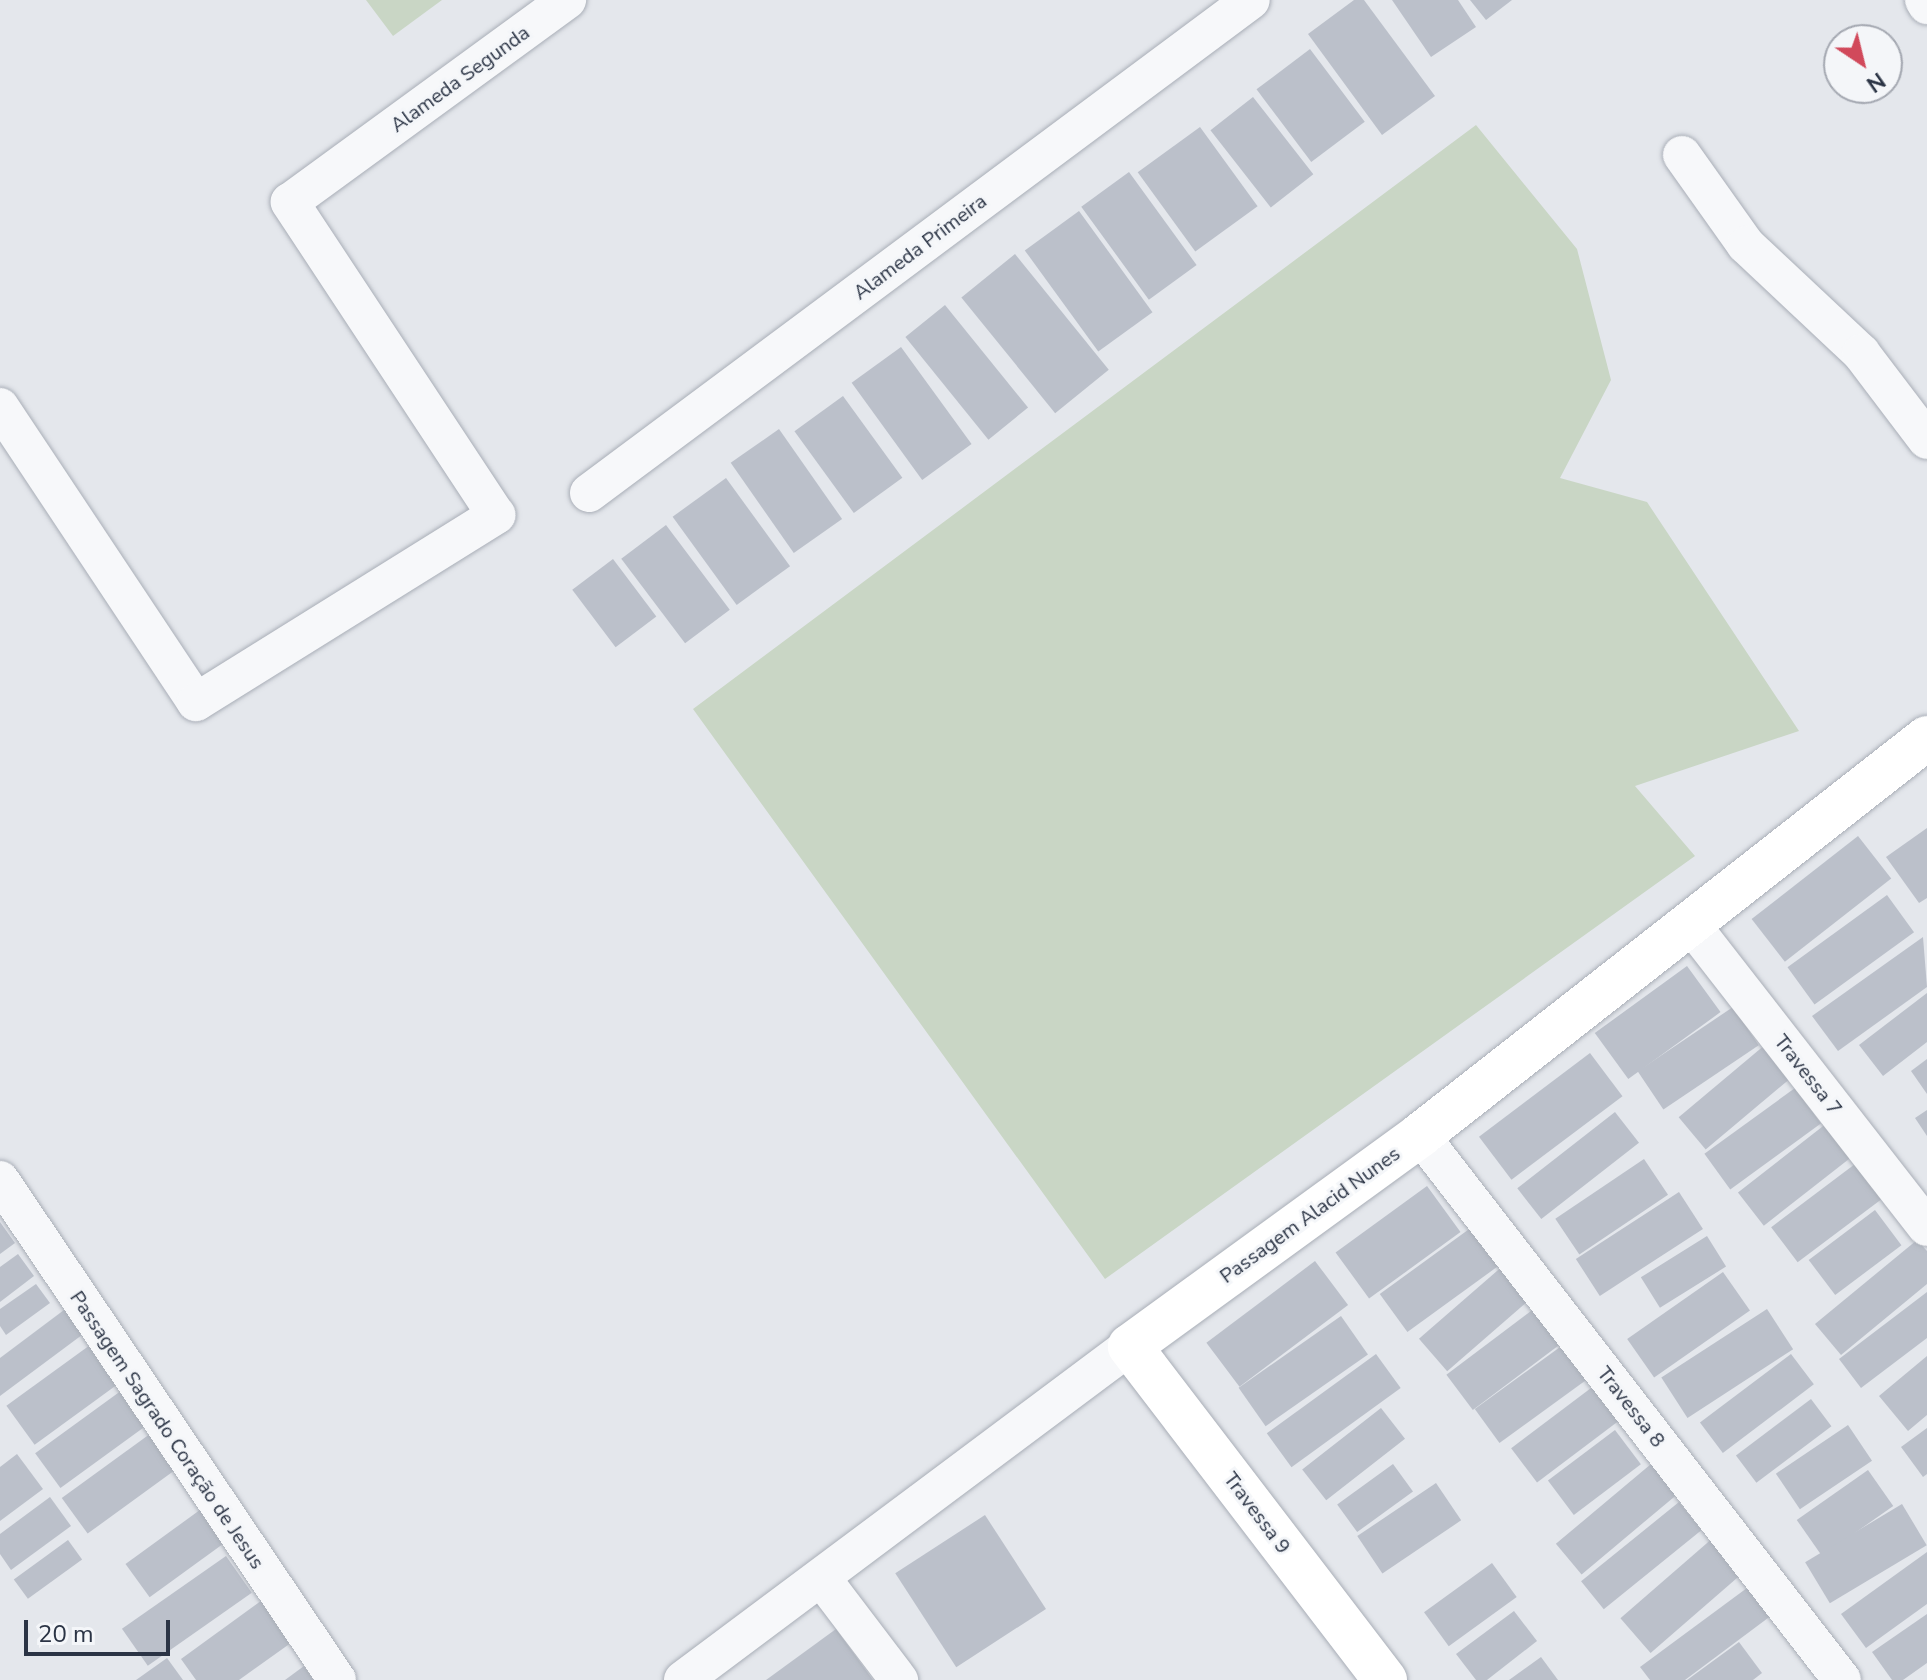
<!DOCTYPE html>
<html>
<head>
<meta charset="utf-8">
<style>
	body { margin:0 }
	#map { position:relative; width:1927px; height:1680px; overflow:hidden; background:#e4e7ec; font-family:"Nunito Sans",sans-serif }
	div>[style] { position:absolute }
	.green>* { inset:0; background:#c9d6c5 }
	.building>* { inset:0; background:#bbc0ca; transform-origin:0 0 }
	.roads { filter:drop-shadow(0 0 2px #a9aeb7) drop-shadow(0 0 2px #a9aeb7) }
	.street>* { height:38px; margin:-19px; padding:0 19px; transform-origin:19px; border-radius:19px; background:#f7f8fa }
	.secondary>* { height:44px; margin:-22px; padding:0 22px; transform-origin:22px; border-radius:22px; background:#fff }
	span { translate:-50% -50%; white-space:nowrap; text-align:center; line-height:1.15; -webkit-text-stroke:6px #f4f6f9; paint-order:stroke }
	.street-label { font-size:20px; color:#2b3445 }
	.north { position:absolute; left:1823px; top:24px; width:80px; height:80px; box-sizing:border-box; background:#f4f6f9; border:2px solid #a4a8b1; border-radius:50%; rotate:145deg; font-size:22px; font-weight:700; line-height:32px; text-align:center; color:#2b3445 }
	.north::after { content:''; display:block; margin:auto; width:28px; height:36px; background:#d1495b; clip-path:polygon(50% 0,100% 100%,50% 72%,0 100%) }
	.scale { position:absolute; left:24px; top:1620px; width:146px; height:36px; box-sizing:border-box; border:4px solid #2b3445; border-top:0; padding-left:10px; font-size:24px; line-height:28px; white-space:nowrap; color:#2b3445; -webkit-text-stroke:6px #f4f6f9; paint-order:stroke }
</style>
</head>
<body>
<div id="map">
	<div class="green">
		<div style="clip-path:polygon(366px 0,442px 0,393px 36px)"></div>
		<div style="clip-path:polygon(1476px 125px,1577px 249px,1611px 380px,1560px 478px,1647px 502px,1799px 731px,1635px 786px,1695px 856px,1105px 1279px,693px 709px)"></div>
	</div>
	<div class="building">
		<div style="clip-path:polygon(1354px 0,1364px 0,1435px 96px,1382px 135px,1308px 34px)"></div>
		<div style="clip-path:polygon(1392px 0,1458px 0,1476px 27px,1431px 57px)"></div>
		<div style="clip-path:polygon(1470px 0,1512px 0,1486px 20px)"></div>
		<div style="left:1310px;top:49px;width:91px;height:67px;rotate:53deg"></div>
		<div style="left:1253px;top:97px;width:98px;height:54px;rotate:52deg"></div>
		<div style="left:1200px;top:127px;width:98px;height:77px;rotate:54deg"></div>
		<div style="left:1129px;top:172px;width:115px;height:59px;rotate:54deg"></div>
		<div style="left:1079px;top:211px;width:125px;height:67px;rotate:54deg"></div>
		<div style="left:1015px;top:254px;width:149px;height:69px;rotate:51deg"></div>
		<div style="left:945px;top:305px;width:132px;height:51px;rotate:51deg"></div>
		<div style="left:901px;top:347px;width:120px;height:61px;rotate:54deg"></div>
		<div style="left:843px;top:396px;width:101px;height:60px;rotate:54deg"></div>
		<div style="left:779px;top:429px;width:110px;height:59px;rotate:55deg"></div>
		<div style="left:726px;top:478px;width:109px;height:66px;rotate:54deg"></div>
		<div style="left:666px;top:525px;width:106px;height:56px;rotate:53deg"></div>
		<div style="left:613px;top:559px;width:72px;height:51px;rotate:53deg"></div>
		<div style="clip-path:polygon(1927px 828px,1927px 898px,1919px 903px,1886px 857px)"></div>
		<div style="left:1858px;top:836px;width:54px;height:135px;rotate:52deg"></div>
		<div style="left:1887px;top:895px;width:46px;height:123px;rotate:54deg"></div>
		<div style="clip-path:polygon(1923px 937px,1927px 987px,1838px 1051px,1812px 1016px)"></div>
		<div style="left:1687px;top:966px;width:57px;height:114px;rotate:54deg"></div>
		<div style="clip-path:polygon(1927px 993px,1927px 1042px,1883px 1076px,1859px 1045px)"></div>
		<div style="left:1733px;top:1007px;width:46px;height:115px;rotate:56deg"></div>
		<div style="left:1766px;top:1044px;width:42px;height:114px;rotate:50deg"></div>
		<div style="left:1590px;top:1053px;width:54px;height:139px;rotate:53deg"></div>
		<div style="clip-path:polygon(1927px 1059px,1927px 1094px,1911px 1071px)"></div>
		<div style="left:1795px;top:1088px;width:44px;height:112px;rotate:54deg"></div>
		<div style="clip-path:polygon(1927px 1110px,1927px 1136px,1915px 1118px)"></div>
		<div style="left:1615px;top:1112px;width:39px;height:124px;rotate:52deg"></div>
		<div style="left:1827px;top:1123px;width:42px;height:113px;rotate:52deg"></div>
		<div style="left:1644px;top:1159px;width:43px;height:107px;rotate:56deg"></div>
		<div style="left:1859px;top:1161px;width:44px;height:110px;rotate:53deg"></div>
		<div style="left:1427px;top:1186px;width:57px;height:113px;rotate:54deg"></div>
		<div style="left:1679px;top:1192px;width:44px;height:123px;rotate:57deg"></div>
		<div style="left:1875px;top:1210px;width:44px;height:83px;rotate:53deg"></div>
		<div style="clip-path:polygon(0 1222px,15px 1243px,0 1254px)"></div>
		<div style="left:1472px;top:1227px;width:47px;height:114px;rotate:54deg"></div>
		<div style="left:1707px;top:1236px;width:36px;height:78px;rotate:58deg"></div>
		<div style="clip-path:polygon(1917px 1240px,1927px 1251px,1927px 1284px,1841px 1355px,1815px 1324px)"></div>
		<div style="clip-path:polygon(18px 1254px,34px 1276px,0 1302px,0 1267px)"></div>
		<div style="left:1315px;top:1261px;width:55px;height:136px;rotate:53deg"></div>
		<div style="left:1505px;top:1264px;width:43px;height:114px;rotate:49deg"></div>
		<div style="left:1723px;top:1272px;width:47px;height:117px;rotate:55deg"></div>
		<div style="clip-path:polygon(36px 1284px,50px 1303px,6px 1335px,0 1326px,0 1309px)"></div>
		<div style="clip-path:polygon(1927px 1292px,1927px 1338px,1861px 1388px,1839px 1359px)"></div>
		<div style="clip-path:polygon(72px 1304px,90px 1329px,0 1396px,0 1358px)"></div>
		<div style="left:1535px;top:1308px;width:44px;height:111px;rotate:53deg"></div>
		<div style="left:1767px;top:1309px;width:48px;height:126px;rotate:57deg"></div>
		<div style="left:1341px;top:1316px;width:47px;height:125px;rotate:55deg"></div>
		<div style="left:97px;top:1340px;width:48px;height:112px;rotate:54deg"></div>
		<div style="left:1567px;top:1342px;width:42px;height:114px;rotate:54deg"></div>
		<div style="left:1376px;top:1354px;width:42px;height:135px;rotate:54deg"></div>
		<div style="left:1791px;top:1354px;width:38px;height:114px;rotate:53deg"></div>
		<div style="clip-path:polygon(1927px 1356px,1927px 1415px,1908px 1431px,1879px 1396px)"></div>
		<div style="left:1599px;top:1382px;width:43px;height:110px;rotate:53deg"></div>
		<div style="left:129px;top:1385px;width:43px;height:116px;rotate:54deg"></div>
		<div style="left:1811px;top:1399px;width:34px;height:94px;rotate:53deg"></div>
		<div style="left:1381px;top:1408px;width:39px;height:100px;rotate:52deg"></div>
		<div style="left:1848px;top:1425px;width:43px;height:87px;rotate:56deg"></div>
		<div style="clip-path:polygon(1927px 1428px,1927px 1474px,1923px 1477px,1901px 1447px)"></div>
		<div style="left:1615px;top:1430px;width:43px;height:84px;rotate:53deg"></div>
		<div style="left:154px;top:1431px;width:44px;height:114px;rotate:54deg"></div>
		<div style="clip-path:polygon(17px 1454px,43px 1489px,0 1521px,0 1467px)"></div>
		<div style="left:1657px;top:1459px;width:40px;height:132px;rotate:50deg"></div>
		<div style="left:1393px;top:1464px;width:34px;height:69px;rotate:54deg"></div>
		<div style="left:1868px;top:1470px;width:44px;height:87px;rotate:55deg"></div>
		<div style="left:1436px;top:1483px;width:45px;height:95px;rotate:56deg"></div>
		<div style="clip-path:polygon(50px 1497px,71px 1526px,11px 1570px,0 1554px,0 1534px)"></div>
		<div style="left:1679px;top:1502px;width:36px;height:126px;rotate:51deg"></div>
		<div style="left:1902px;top:1504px;width:48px;height:113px;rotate:59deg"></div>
		<div style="left:204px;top:1507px;width:41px;height:97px;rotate:54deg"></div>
		<div style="left:985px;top:1515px;width:112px;height:107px;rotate:57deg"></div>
		<div style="left:1714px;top:1537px;width:46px;height:124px;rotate:49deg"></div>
		<div style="left:68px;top:1540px;width:24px;height:67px;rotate:54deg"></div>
		<div style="clip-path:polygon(1927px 1552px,1927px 1604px,1866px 1648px,1841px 1614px)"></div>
		<div style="left:226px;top:1556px;width:45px;height:127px;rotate:55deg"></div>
		<div style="left:1492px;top:1563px;width:42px;height:84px;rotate:54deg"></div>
		<div style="clip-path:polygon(1751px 1585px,1772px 1615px,1685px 1680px,1650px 1680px,1640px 1667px)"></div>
		<div style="clip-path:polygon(265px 1598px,295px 1640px,239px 1680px,196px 1680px,181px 1659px)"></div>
		<div style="clip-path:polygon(1514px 1611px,1537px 1641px,1487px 1680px,1476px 1680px,1456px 1654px)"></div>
		<div style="clip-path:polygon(1927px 1614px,1927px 1663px,1903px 1680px,1892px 1680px,1872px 1652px)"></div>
		<div style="clip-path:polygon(836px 1629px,873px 1680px,766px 1680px)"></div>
		<div style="clip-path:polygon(1739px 1642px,1762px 1673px,1753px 1680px,1687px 1680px)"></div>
		<div style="clip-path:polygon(1541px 1657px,1558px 1680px,1509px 1680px)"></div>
		<div style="clip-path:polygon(167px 1658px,183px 1680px,136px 1680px)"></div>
		<div style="clip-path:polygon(304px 1666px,314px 1680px,285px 1680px)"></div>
	</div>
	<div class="roads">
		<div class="street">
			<div style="left:1924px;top:0;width:6px;rotate:59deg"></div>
			<div style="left:1682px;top:155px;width:110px;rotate:54.6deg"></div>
			<div style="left:1746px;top:245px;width:158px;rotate:43.2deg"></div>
			<div style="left:1861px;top:353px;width:109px;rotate:52.8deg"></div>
			<div style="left:0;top:407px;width:354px;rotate:56.4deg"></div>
			<div style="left:196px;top:702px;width:354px;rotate:-31.9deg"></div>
			<div style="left:496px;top:515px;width:375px;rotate:-123.4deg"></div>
			<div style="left:290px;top:202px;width:343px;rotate:-36.1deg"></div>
			<div style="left:589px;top:493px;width:825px;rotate:-36.68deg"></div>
			<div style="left:1690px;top:923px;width:385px;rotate:52.1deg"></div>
			<div style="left:1420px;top:1135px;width:689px;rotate:52.25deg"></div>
			<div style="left:0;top:1180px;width:603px;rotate:56.02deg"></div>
			<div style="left:823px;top:1580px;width:126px;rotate:52.8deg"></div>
			<div style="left:683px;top:1680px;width:558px;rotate:-36.77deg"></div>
		</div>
		<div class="secondary">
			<div style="left:1385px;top:1680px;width:420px;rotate:-127.4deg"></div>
			<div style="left:1130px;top:1346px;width:359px;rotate:-36deg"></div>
			<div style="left:1420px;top:1135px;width:644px;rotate:-38.06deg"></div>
		</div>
	</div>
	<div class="street-label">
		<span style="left:460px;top:79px;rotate:-36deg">Alameda Segunda</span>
		<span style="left:920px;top:247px;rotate:-37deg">Alameda Primeira</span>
		<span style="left:1808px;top:1075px;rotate:52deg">Travessa 7</span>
		<span style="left:1310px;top:1215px;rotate:-36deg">Passagem Alacid Nunes</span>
		<span style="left:1631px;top:1407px;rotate:52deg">Travessa 8</span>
		<span style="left:167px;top:1430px;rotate:56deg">Passagem Sagrado Coração de Jesus</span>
		<span style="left:1257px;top:1513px;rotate:53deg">Travessa 9</span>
	</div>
	<div class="north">N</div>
	<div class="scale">20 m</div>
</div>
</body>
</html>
